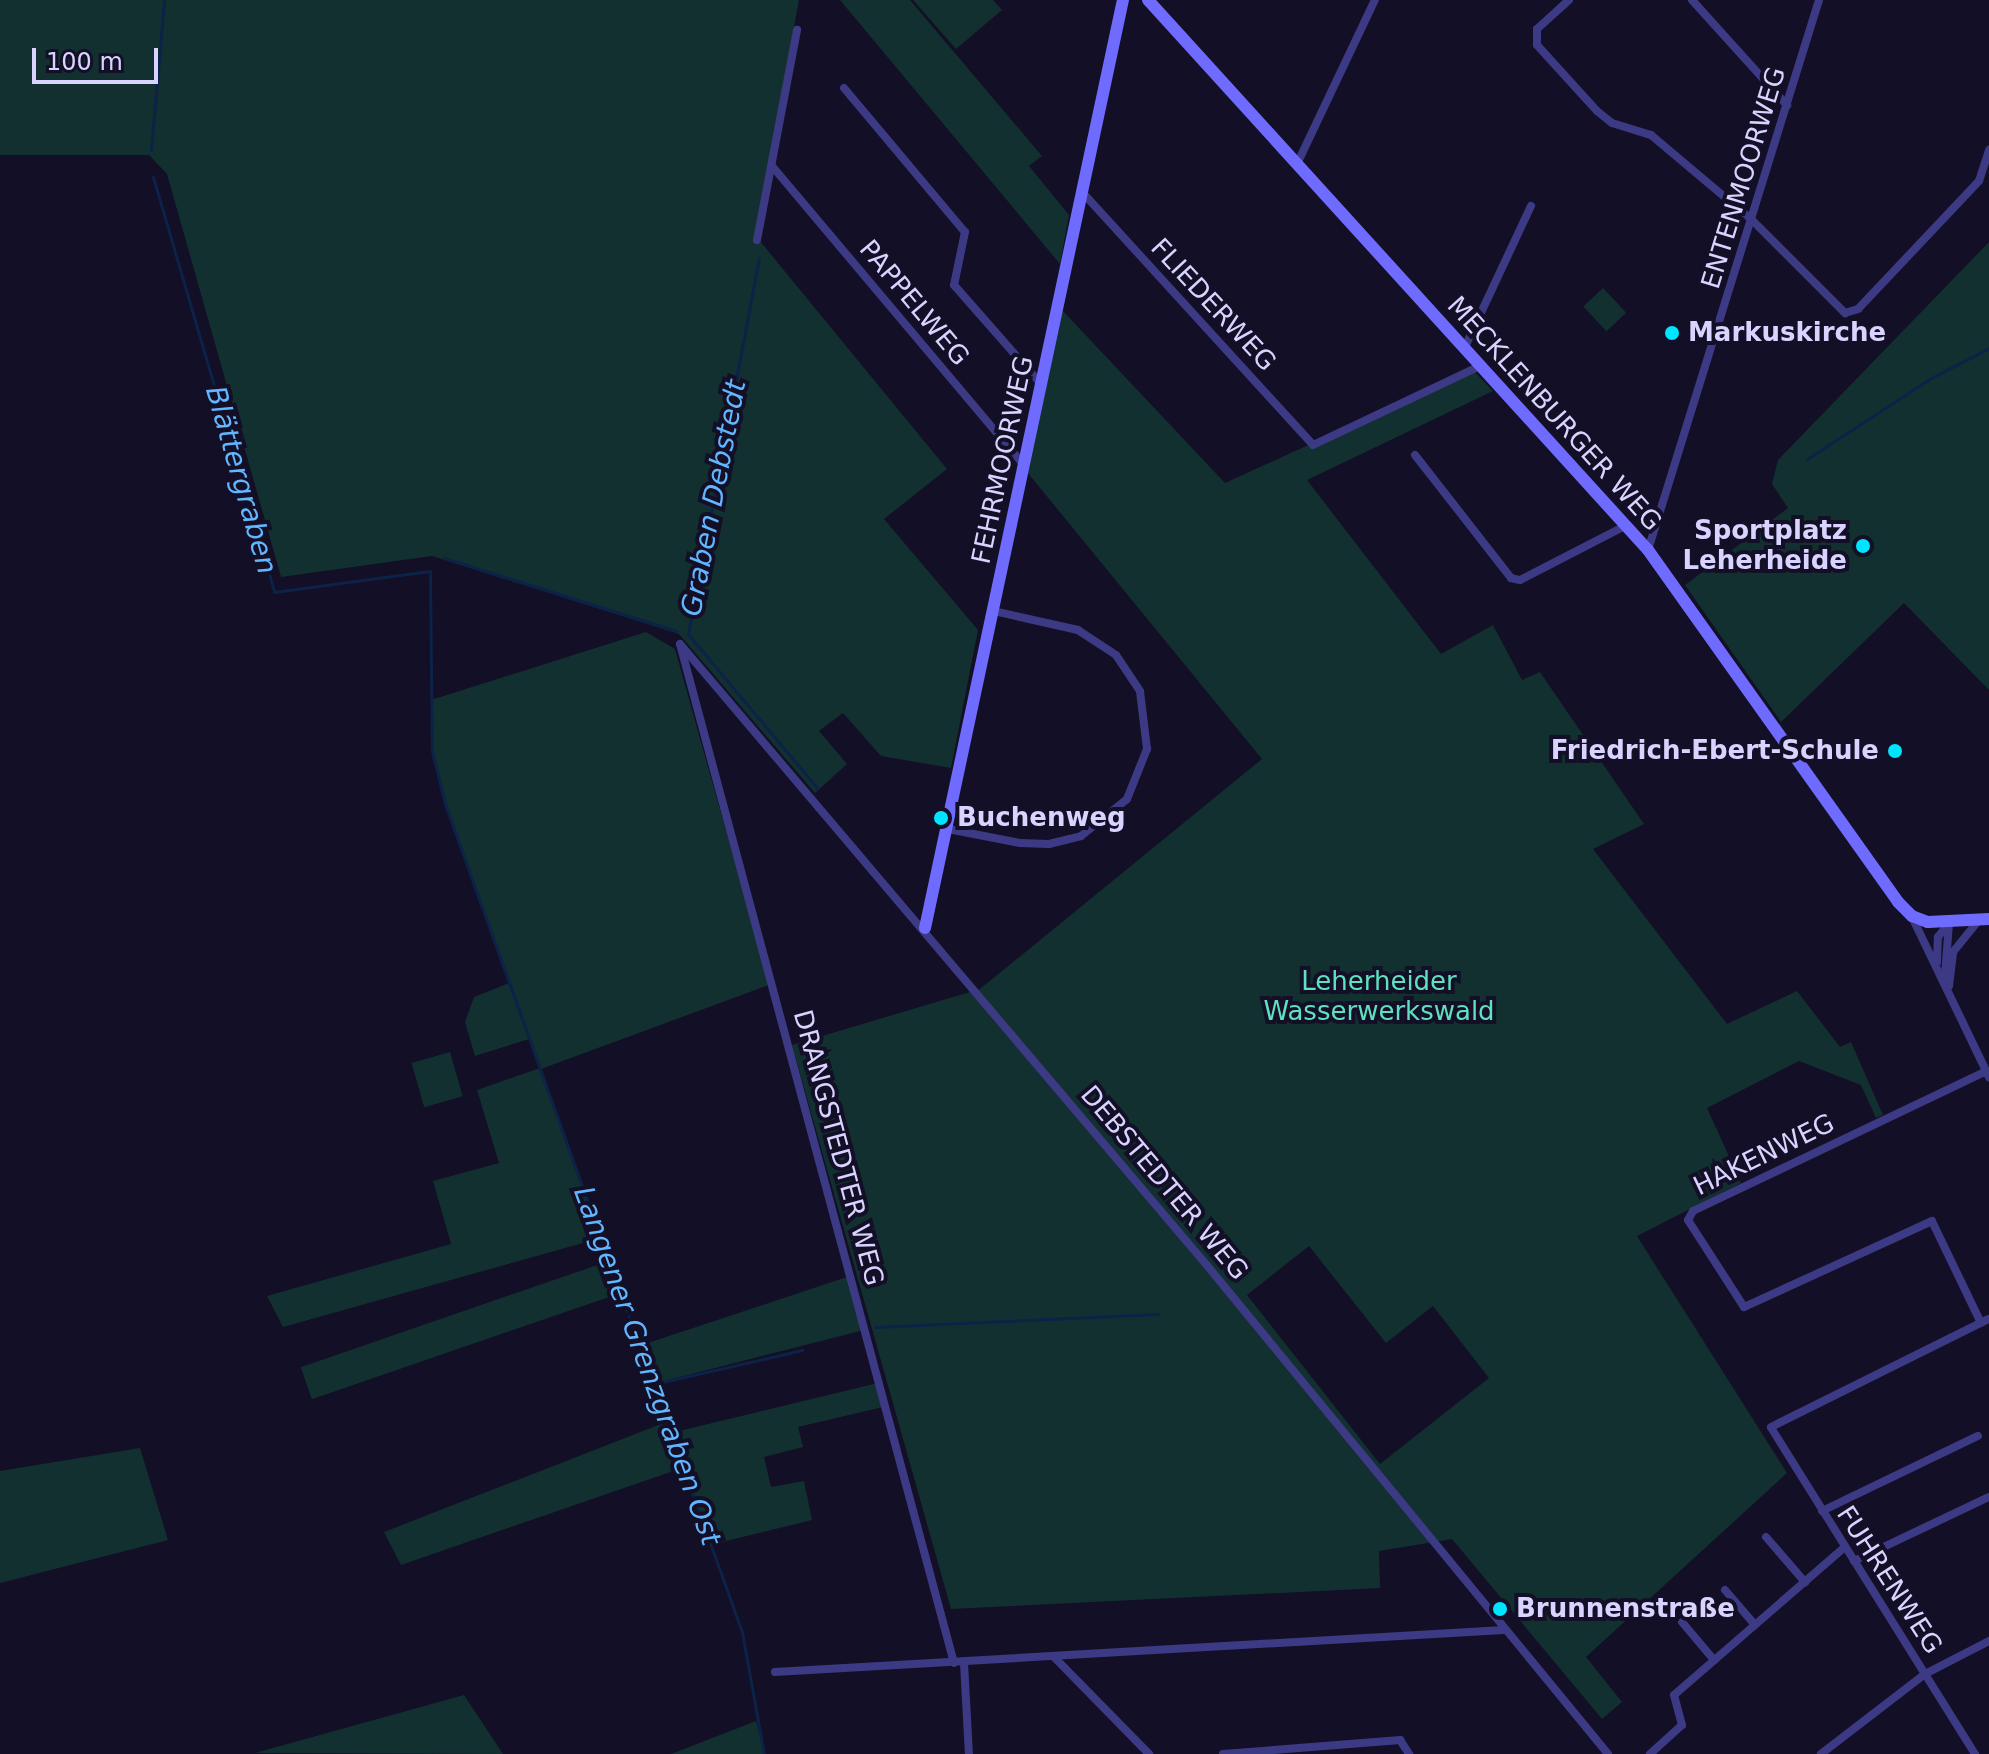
<!DOCTYPE html>
<html>
<head>
<meta charset="utf-8">
<style>
	body { margin:0 }
	#map { position:relative; width:1989px; height:1754px; overflow:hidden; background:#130f26; font-family:"DejaVu Sans",sans-serif }
	div>[style] { position:absolute }
	.green>* { inset:0; background:#12302f; transform-origin:0 0 }
	.stream>* { height:3px; margin:-1.5px; padding:0 1.5px; transform-origin:1.5px; border-radius:1.5px; background:#0c2248 }
	.street>* { height:8px; margin:-4px; padding:0 4px; transform-origin:4px; border-radius:4px; background:#3d3a85 }
	.secondary>* { height:12px; margin:-6px; padding:0 6px; transform-origin:6px; border-radius:6px; background:#6f6bff }
	.dots>* { width:22px; height:22px; translate:-50% -50%; box-sizing:border-box; border:4px solid #130f26; border-radius:50% }
	span { translate:-50% -50%; white-space:nowrap; text-align:center; line-height:1.15; -webkit-text-stroke:8px #130f26; paint-order:stroke }
	.street-label { font-size:26px; color:#d9d4ff }
	.poi-label { font-size:26px; color:#d9d4ff; font-weight:700 }
	.left { translate:0 -50%; text-align:left }
	.right { translate:-100% -50%; text-align:right }
	.park-label { font-size:26px; color:#5fe0c0 }
	.water-label { font-size:28px; color:#62b6ff; font-style:italic }
	.scale { position:absolute; left:32px; top:48px; width:126px; height:36px; box-sizing:border-box; border:4px solid #d9d4ff; border-top:0; padding-left:10px; font-size:24px; line-height:28px; white-space:nowrap; color:#d9d4ff; -webkit-text-stroke:6px #130f26; paint-order:stroke }
</style>
</head>
<body>
<div id="map">
	<div class="green">
		<div style="clip-path:polygon(0 0,799px 0,755px 235px,947px 469px,884px 519px,978px 630px,951px 768px,881px 756px,843px 713px,819px 731px,847px 764px,815px 793px,679px 634px,432px 556px,281px 577px,167px 174px,149px 155px,0 155px)"></div>
		<div style="clip-path:polygon(840px 0,910px 0,1042px 156px,1029px 166px,1069px 215px,1060px 264px)"></div>
		<div style="clip-path:polygon(913px 0,993px 0,1002px 10px,956px 49px)"></div>
		<div style="clip-path:polygon(1989px 242px,1989px 690px,1904px 603px,1781px 722px,1685px 585px,1788px 508px,1772px 484px,1778px 460px)"></div>
		<div style="left:1603px;top:288px;width:34px;height:27px;rotate:47deg"></div>
		<div style="clip-path:polygon(evenodd,1062px 310px,1225px 483px,1473px 370px,1493px 391px,1307px 480px,1441px 654px,1493px 625px,1522px 680px,1540px 672px,1644px 824px,1593px 849px,1727px 1024px,1797px 991px,1840px 1047px,1851px 1042px,1883px 1115px,1876px 1118px,1861px 1085px,1799px 1061px,1707px 1108px,1741px 1183px,1637px 1236px,1787px 1473px,1586px 1657px,1622px 1702px,1602px 1719px,1452px 1539px,1379px 1551px,1380px 1588px,951px 1609px,792px 1045px,980px 989px,1262px 759px,1027px 472px,1062px 310px,1309px 1246px,1386px 1343px,1433px 1306px,1489px 1378px,1380px 1464px,1247px 1295px,1309px 1246px)"></div>
		<div style="clip-path:polygon(646px 632px,675px 649px,769px 985px,541px 1069px,601px 1238px,283px 1327px,267px 1296px,451px 1244px,433px 1181px,499px 1163px,477px 1090px,540px 1068px,529px 1039px,475px 1056px,465px 1022px,474px 997px,509px 983px,445px 804px,432px 751px,431px 700px)"></div>
		<div style="left:450px;top:1052px;width:46px;height:40px;rotate:74deg"></div>
		<div style="left:609px;top:1261px;width:34px;height:326px;rotate:71deg"></div>
		<div style="clip-path:polygon(850px 1276px,864px 1330px,653px 1384px,639px 1346px)"></div>
		<div style="clip-path:polygon(878px 1383px,883px 1407px,798px 1427px,803px 1447px,764px 1457px,771px 1487px,804px 1481px,812px 1520px,710px 1545px,682px 1468px,401px 1565px,384px 1532px,666px 1422px,671px 1433px)"></div>
		<div style="clip-path:polygon(140px 1448px,168px 1540px,0 1583px,0 1471px)"></div>
		<div style="clip-path:polygon(464px 1695px,503px 1754px,255px 1753px)"></div>
		<div style="clip-path:polygon(756px 1721px,765px 1754px,671px 1754px)"></div>
	</div>
	<div class="stream">
		<div style="left:151px;top:150px;width:151px;rotate:-85deg"></div>
		<div style="left:153px;top:177px;width:432px;rotate:73.7deg"></div>
		<div style="left:274px;top:592px;width:157px;rotate:-7.7deg"></div>
		<div style="left:430px;top:571px;width:180px;rotate:89.4deg"></div>
		<div style="left:432px;top:751px;width:55px;rotate:76.2deg"></div>
		<div style="left:445px;top:804px;width:880px;rotate:70.27deg"></div>
		<div style="left:742px;top:1632px;width:124px;rotate:79.8deg"></div>
		<div style="left:759px;top:258px;width:383px;rotate:100.7deg"></div>
		<div style="left:688px;top:634px;width:202px;rotate:50deg"></div>
		<div style="left:1807px;top:459px;width:150px;rotate:-33.1deg"></div>
		<div style="left:1933px;top:377px;width:63px;rotate:-27.4deg"></div>
		<div style="left:444px;top:558px;width:244px;rotate:17.4deg"></div>
		<div style="left:875px;top:1327px;width:284px;rotate:-2.6deg"></div>
		<div style="left:654px;top:1384px;width:152px;rotate:-12.9deg"></div>
	</div>
	<div class="street">
		<div style="left:1569px;top:0;width:43px;rotate:137.8deg"></div>
		<div style="left:1537px;top:29px;width:16px;rotate:90deg"></div>
		<div style="left:1537px;top:45px;width:89px;rotate:47.7deg"></div>
		<div style="left:1597px;top:111px;width:19px;rotate:39deg"></div>
		<div style="left:1612px;top:123px;width:41px;rotate:17.1deg"></div>
		<div style="left:1651px;top:135px;width:132px;rotate:40.1deg"></div>
		<div style="left:1752px;top:220px;width:132px;rotate:45deg"></div>
		<div style="left:1845px;top:313px;width:14px;rotate:-17deg"></div>
		<div style="left:1858px;top:309px;width:176px;rotate:-46.6deg"></div>
		<div style="left:1979px;top:181px;width:33px;rotate:-72deg"></div>
		<div style="left:1692px;top:0;width:142px;rotate:47.9deg"></div>
		<div style="left:844px;top:88px;width:188px;rotate:50deg"></div>
		<div style="left:965px;top:232px;width:54px;rotate:101.7deg"></div>
		<div style="left:954px;top:285px;width:132px;rotate:48.7deg"></div>
		<div style="left:1297px;top:164px;width:182px;rotate:-64.6deg"></div>
		<div style="left:772px;top:166px;width:391px;rotate:49.9deg"></div>
		<div style="left:1083px;top:193px;width:341px;rotate:47.6deg"></div>
		<div style="left:1313px;top:445px;width:185px;rotate:-25.3deg"></div>
		<div style="left:757px;top:240px;width:214px;rotate:-79.2deg"></div>
		<div style="left:1464px;top:349px;width:158px;rotate:-64.9deg"></div>
		<div style="left:1415px;top:455px;width:156px;rotate:52deg"></div>
		<div style="left:1511px;top:578px;width:9px;rotate:13deg"></div>
		<div style="left:1520px;top:580px;width:118px;rotate:-27.2deg"></div>
		<div style="left:1648px;top:550px;width:576px;rotate:-72.73deg"></div>
		<div style="left:680px;top:644px;width:812px;rotate:49.7deg"></div>
		<div style="left:1205px;top:1263px;width:635px;rotate:50.62deg"></div>
		<div style="left:680px;top:644px;width:1055px;rotate:74.95deg"></div>
		<div style="left:948px;top:829px;width:73px;rotate:11deg"></div>
		<div style="left:1020px;top:843px;width:29px;rotate:2deg"></div>
		<div style="left:1049px;top:844px;width:33px;rotate:-14deg"></div>
		<div style="left:1081px;top:836px;width:59px;rotate:-38.8deg"></div>
		<div style="left:1127px;top:799px;width:54px;rotate:-68.2deg"></div>
		<div style="left:1147px;top:749px;width:58px;rotate:-96.9deg"></div>
		<div style="left:1140px;top:691px;width:43px;rotate:-123.7deg"></div>
		<div style="left:1116px;top:655px;width:45px;rotate:-146.7deg"></div>
		<div style="left:1078px;top:630px;width:86px;rotate:-167.3deg"></div>
		<div style="left:1912px;top:917px;width:178px;rotate:64.3deg"></div>
		<div style="left:1937px;top:962px;width:25px;rotate:-88deg"></div>
		<div style="left:1938px;top:937px;width:16px;rotate:-52deg"></div>
		<div style="left:1945px;top:975px;width:52px;rotate:-85.6deg"></div>
		<div style="left:1949px;top:986px;width:34px;rotate:-83deg"></div>
		<div style="left:1953px;top:952px;width:38px;rotate:-51deg"></div>
		<div style="left:1981px;top:1323px;width:113px;rotate:-115.7deg"></div>
		<div style="left:1932px;top:1221px;width:207px;rotate:155.4deg"></div>
		<div style="left:1744px;top:1307px;width:103px;rotate:-122.8deg"></div>
		<div style="left:1688px;top:1220px;width:10px;rotate:-61deg"></div>
		<div style="left:1693px;top:1211px;width:325px;rotate:-25.5deg"></div>
		<div style="left:1822px;top:1511px;width:173px;rotate:-25.7deg"></div>
		<div style="left:1766px;top:1537px;width:60px;rotate:49.1deg"></div>
		<div style="left:1854px;top:1561px;width:149px;rotate:-25.4deg"></div>
		<div style="left:1725px;top:1590px;width:46px;rotate:49.4deg"></div>
		<div style="left:1682px;top:1622px;width:50px;rotate:49.9deg"></div>
		<div style="left:1054px;top:1657px;width:136px;rotate:45.6deg"></div>
		<div style="left:964px;top:1663px;width:91px;rotate:86.9deg"></div>
		<div style="left:775px;top:1672px;width:730px;rotate:-3.3deg"></div>
		<div style="left:1223px;top:1754px;width:178px;rotate:-4.5deg"></div>
		<div style="left:1400px;top:1740px;width:17px;rotate:57deg"></div>
		<div style="left:1650px;top:1754px;width:43px;rotate:-42.2deg"></div>
		<div style="left:1682px;top:1725px;width:31px;rotate:-105deg"></div>
		<div style="left:1674px;top:1695px;width:226px;rotate:-40.9deg"></div>
		<div style="left:1821px;top:1754px;width:131px;rotate:-37.6deg"></div>
		<div style="left:1925px;top:1674px;width:72px;rotate:-27.3deg"></div>
		<div style="left:1975px;top:1754px;width:385px;rotate:-122deg"></div>
		<div style="left:1771px;top:1427px;width:243px;rotate:-26.4deg"></div>
	</div>
	<div class="secondary">
		<div style="left:1148px;top:0;width:743px;rotate:47.73deg"></div>
		<div style="left:1648px;top:550px;width:432px;rotate:54.6deg"></div>
		<div style="left:1898px;top:902px;width:20px;rotate:45deg"></div>
		<div style="left:1912px;top:916px;width:17px;rotate:21deg"></div>
		<div style="left:1928px;top:922px;width:61px;rotate:-2.8deg"></div>
		<div style="left:925px;top:928px;width:949px;rotate:-77.96deg"></div>
	</div>
	<div class="dots">
		<div style="left:1672px;top:333px;background:#00e5ff"></div>
		<div style="left:1863px;top:546px;background:#00e5ff"></div>
		<div style="left:1895px;top:751px;background:#00e5ff"></div>
		<div style="left:941px;top:818px;background:#00e5ff"></div>
		<div style="left:1500px;top:1609px;background:#00e5ff"></div>
	</div>
	<div class="street-label">
		<span style="left:1744px;top:178px;rotate:-73deg">ENTENMOORWEG</span>
		<span style="left:914px;top:303px;rotate:50deg">PAPPELWEG</span>
		<span style="left:1213px;top:305px;rotate:47deg">FLIEDERWEG</span>
		<span style="left:1554px;top:414px;rotate:48deg">MECKLENBURGER WEG</span>
		<span style="left:1003px;top:460px;rotate:-78deg">FEHRMOORWEG</span>
		<span style="left:838px;top:1148px;rotate:75deg">DRANGSTEDTER WEG</span>
		<span style="left:1764px;top:1155px;rotate:-26deg">HAKENWEG</span>
		<span style="left:1164px;top:1183px;rotate:50deg">DEBSTEDTER WEG</span>
		<span style="left:1889px;top:1580px;rotate:57deg">FUHRENWEG</span>
	</div>
	<div class="poi-label">
		<span class="left" style="left:1688px;top:333px">Markuskirche</span>
		<span class="right" style="left:1847px;top:546px">Sportplatz<br>Leherheide</span>
		<span class="right" style="left:1879px;top:751px">Friedrich-Ebert-Schule</span>
		<span class="left" style="left:957px;top:818px">Buchenweg</span>
		<span class="left" style="left:1516px;top:1609px">Brunnenstraße</span>
	</div>
	<div class="park-label">
		<span style="left:1379px;top:997px">Leherheider<br>Wasserwerkswald</span>
	</div>
	<div class="water-label">
		<span style="left:241px;top:480px;rotate:74deg">Blättergraben</span>
		<span style="left:714px;top:498px;rotate:-79deg">Graben Debstedt</span>
		<span style="left:647px;top:1366px;rotate:70deg">Langener Grenzgraben Ost</span>
	</div>
	<div class="scale">100 m</div>
</div>
</body>
</html>
